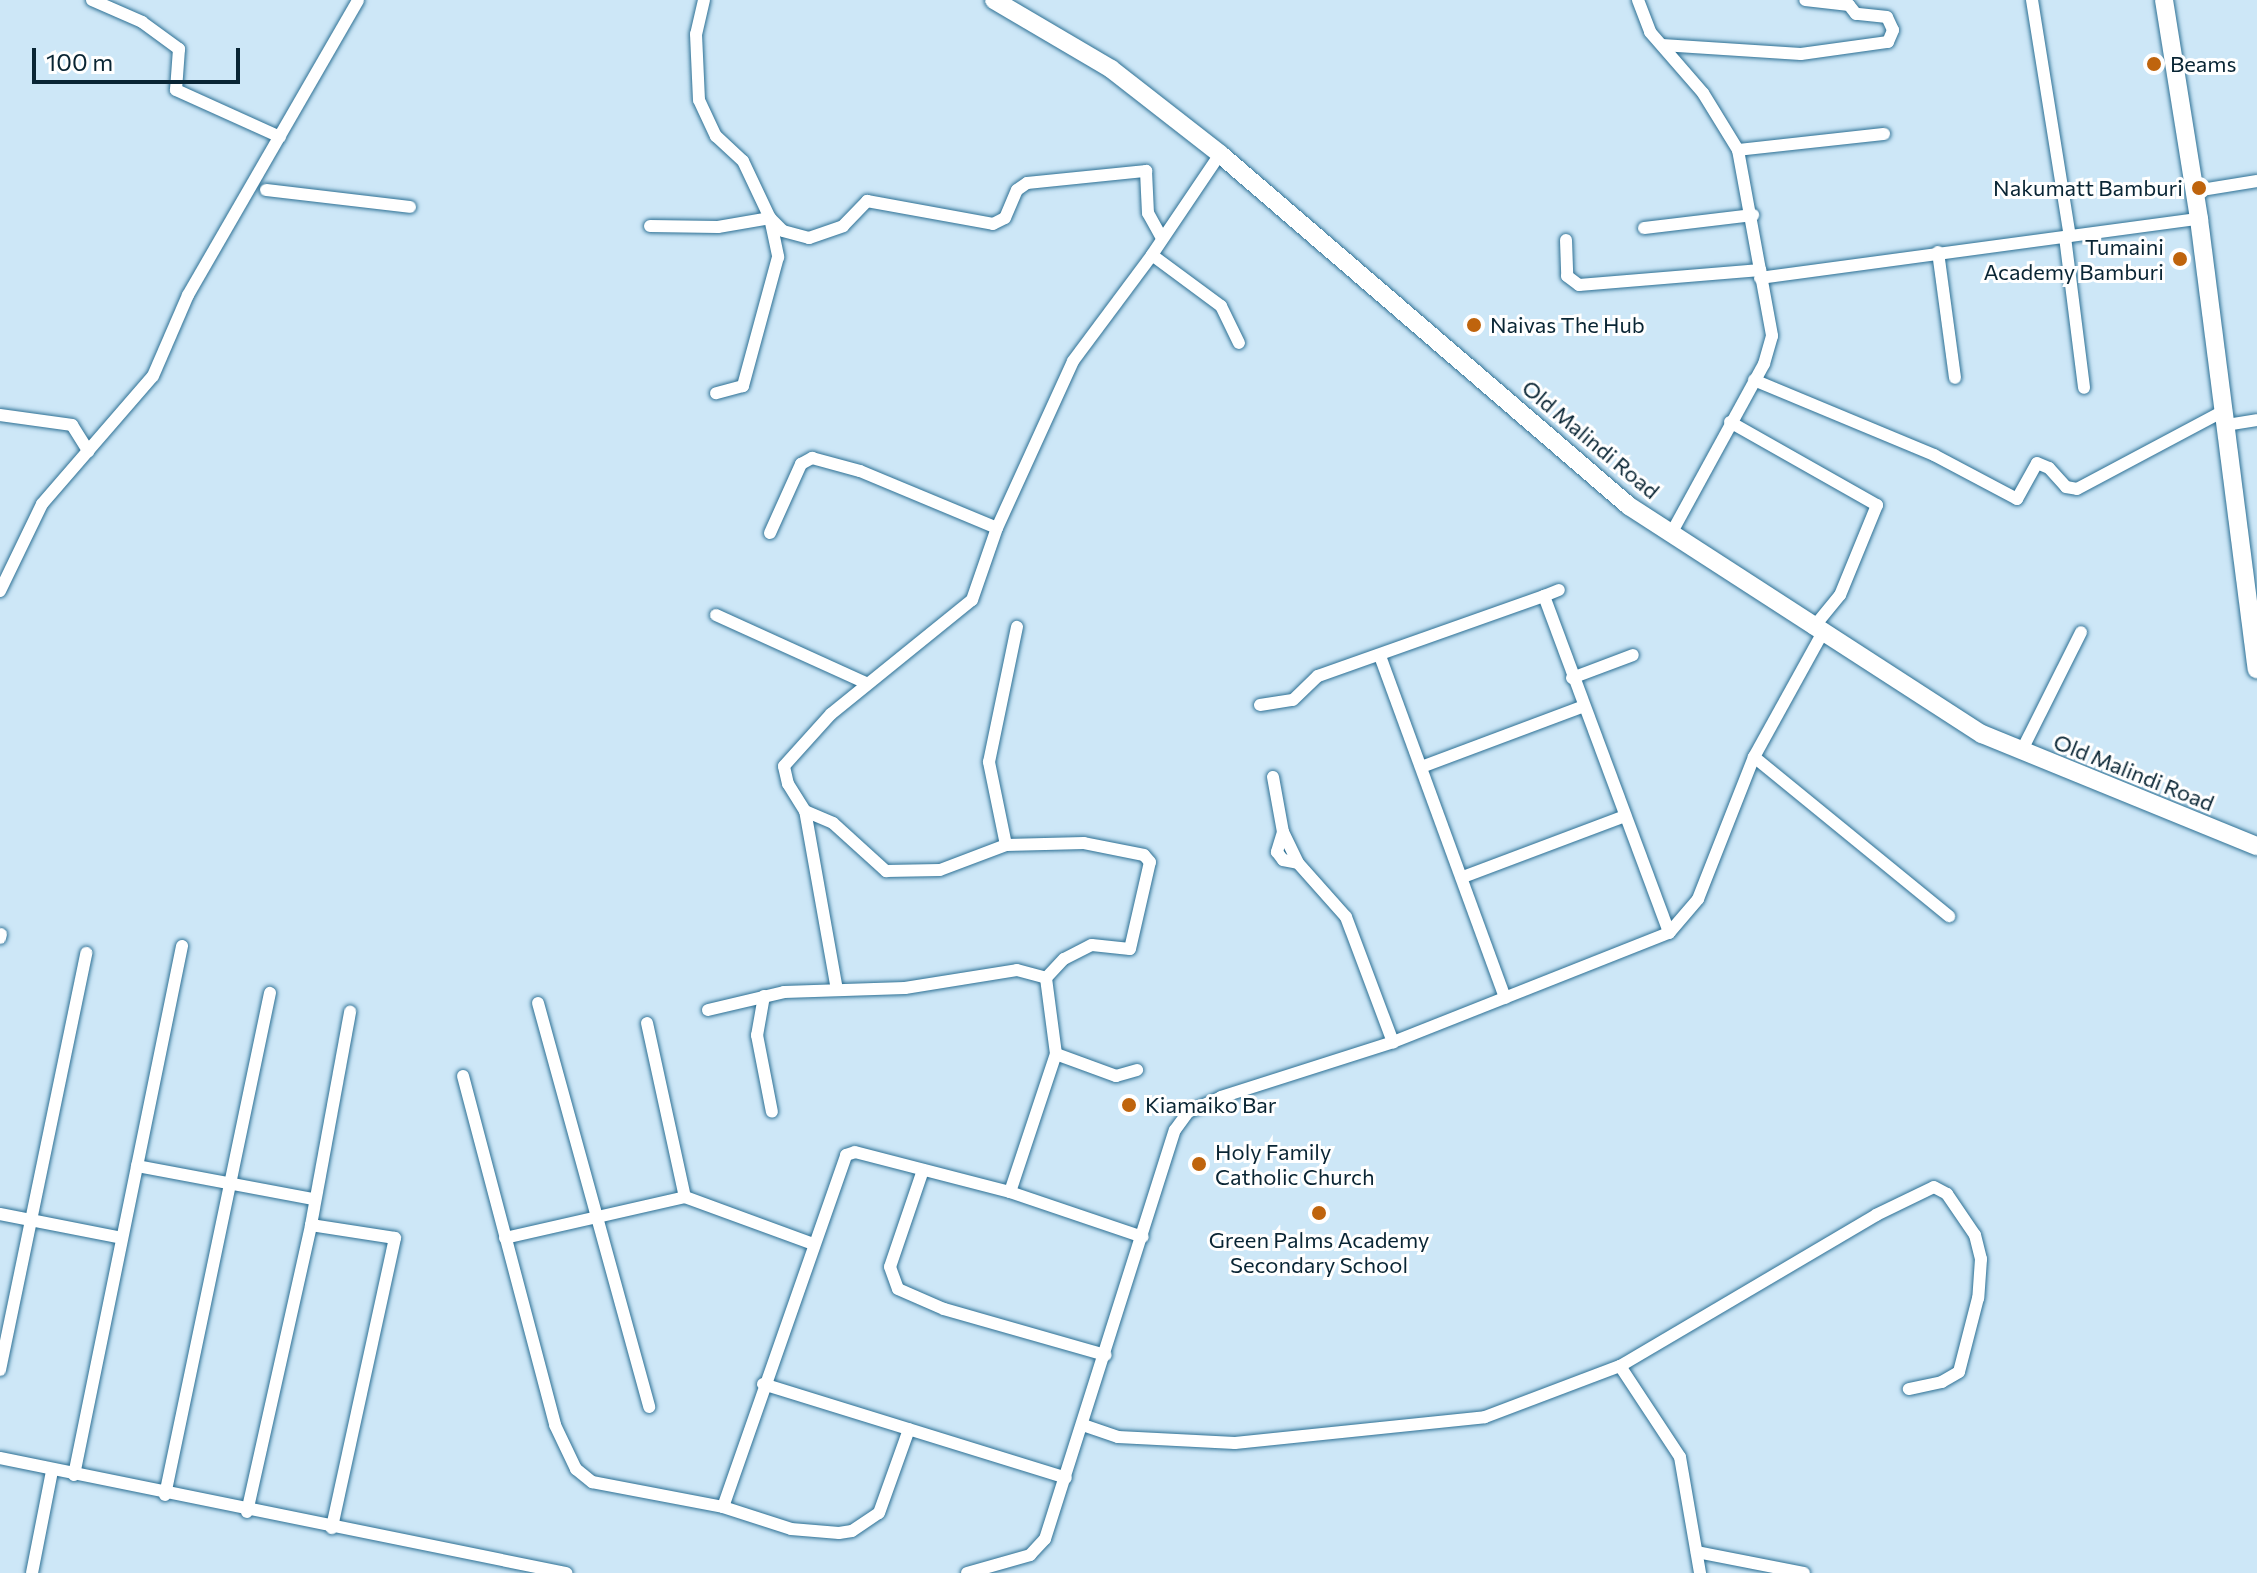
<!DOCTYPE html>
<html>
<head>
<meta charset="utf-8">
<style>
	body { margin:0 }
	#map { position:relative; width:2257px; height:1573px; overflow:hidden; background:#cde7f7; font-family:Commissioner,sans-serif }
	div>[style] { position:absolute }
	.roads { filter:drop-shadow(0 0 2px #2d7094) drop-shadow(0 0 2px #2d7094) }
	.minor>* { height:12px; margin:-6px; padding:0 6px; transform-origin:6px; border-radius:6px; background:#fff }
	.secondary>* { height:18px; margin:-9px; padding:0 9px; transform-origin:9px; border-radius:9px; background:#fff }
	.dots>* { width:22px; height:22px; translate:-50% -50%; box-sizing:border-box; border:4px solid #fff; border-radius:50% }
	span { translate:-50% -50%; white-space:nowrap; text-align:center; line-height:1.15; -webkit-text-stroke:6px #fff; paint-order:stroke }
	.poi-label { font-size:22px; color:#092534 }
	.left { translate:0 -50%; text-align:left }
	.right { translate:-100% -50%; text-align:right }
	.street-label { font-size:22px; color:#092534 }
	.scale { position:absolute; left:32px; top:48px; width:208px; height:36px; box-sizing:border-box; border:4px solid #092534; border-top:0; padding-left:10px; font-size:24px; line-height:28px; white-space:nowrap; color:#092534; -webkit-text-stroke:6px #fff; paint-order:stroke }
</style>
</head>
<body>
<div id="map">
	<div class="roads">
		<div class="minor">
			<div style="left:92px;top:0;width:55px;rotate:23.7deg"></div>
			<div style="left:142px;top:22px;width:46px;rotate:36.1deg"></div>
			<div style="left:179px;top:49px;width:41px;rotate:94.2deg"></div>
			<div style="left:176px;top:90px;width:114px;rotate:24.3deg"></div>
			<div style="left:704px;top:0;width:35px;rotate:103deg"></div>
			<div style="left:696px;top:34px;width:66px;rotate:87.4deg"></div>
			<div style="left:699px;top:100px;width:40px;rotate:65deg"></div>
			<div style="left:716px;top:136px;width:37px;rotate:43deg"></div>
			<div style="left:743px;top:161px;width:63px;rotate:64.7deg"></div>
			<div style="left:770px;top:218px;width:40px;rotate:78deg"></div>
			<div style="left:778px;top:257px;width:134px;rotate:105.2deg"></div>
			<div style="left:743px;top:386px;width:28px;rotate:165deg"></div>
			<div style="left:1638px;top:0;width:34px;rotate:69deg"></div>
			<div style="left:1650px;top:32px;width:81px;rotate:49deg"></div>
			<div style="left:1703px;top:93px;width:67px;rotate:58.4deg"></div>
			<div style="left:1738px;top:150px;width:189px;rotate:79.6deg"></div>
			<div style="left:1772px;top:336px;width:29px;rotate:106deg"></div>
			<div style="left:1764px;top:364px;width:194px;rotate:118.7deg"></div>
			<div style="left:2032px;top:0;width:239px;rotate:80.9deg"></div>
			<div style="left:1662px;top:45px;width:139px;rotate:3.7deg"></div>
			<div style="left:1801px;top:54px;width:88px;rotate:-7.9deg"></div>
			<div style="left:1888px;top:42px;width:13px;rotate:-67deg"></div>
			<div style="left:1893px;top:30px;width:14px;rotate:-115deg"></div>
			<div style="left:1887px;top:17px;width:31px;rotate:-174deg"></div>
			<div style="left:1856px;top:14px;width:11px;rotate:-128deg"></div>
			<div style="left:1849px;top:5px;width:44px;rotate:-173.5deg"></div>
			<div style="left:1738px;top:150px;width:147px;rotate:-6.3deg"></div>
			<div style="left:1220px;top:154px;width:122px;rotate:124deg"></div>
			<div style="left:1152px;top:255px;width:86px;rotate:36.5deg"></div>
			<div style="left:1221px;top:306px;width:41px;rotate:64.1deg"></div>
			<div style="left:266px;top:190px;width:145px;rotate:6.7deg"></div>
			<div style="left:2195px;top:191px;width:63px;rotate:-9.2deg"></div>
			<div style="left:650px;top:226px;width:68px;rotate:0.8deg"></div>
			<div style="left:718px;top:227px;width:53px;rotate:-9.8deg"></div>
			<div style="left:770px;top:218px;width:18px;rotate:45deg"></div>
			<div style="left:783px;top:231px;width:27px;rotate:15deg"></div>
			<div style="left:809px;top:238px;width:36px;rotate:-19deg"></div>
			<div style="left:843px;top:226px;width:35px;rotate:-46deg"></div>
			<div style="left:867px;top:201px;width:128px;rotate:10.3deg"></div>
			<div style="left:993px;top:224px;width:13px;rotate:-27deg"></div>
			<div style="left:1005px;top:218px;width:30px;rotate:-67deg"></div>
			<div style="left:1017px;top:190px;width:12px;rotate:-35deg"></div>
			<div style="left:1027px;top:183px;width:120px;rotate:-5.8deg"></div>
			<div style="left:1146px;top:171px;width:42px;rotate:87.3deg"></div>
			<div style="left:1148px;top:213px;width:29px;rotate:61deg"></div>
			<div style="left:1644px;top:228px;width:110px;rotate:-6.8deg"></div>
			<div style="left:2065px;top:237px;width:152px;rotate:82.8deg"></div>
			<div style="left:1566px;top:240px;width:36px;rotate:88deg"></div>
			<div style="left:1567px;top:276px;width:15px;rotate:37deg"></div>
			<div style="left:1579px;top:285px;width:182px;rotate:-4.7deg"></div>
			<div style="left:1938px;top:252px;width:127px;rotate:82.3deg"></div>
			<div style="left:1760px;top:278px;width:443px;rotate:-7.7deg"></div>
			<div style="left:1754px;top:380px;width:195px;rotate:22.6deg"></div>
			<div style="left:1934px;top:455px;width:94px;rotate:27.9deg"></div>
			<div style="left:2017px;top:499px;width:41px;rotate:-60.9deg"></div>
			<div style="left:2037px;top:463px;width:13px;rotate:23deg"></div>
			<div style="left:2049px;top:468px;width:25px;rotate:48deg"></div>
			<div style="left:2066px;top:487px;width:11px;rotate:10deg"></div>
			<div style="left:2077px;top:489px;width:166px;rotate:-28deg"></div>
			<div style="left:0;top:415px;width:73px;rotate:7.9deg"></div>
			<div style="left:72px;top:425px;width:31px;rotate:58deg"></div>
			<div style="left:1730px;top:422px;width:169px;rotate:29.5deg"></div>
			<div style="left:1877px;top:505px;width:97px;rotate:112.3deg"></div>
			<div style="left:1840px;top:595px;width:43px;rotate:129.3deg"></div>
			<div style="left:2226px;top:425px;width:31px;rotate:-9deg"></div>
			<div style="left:770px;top:533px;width:76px;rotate:-65.8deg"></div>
			<div style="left:801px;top:464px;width:13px;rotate:-29deg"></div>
			<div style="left:812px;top:458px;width:50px;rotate:15.2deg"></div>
			<div style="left:860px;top:471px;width:148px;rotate:22.6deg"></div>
			<div style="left:0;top:591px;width:97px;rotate:-64.2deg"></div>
			<div style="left:42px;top:504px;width:169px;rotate:-49.1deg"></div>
			<div style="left:153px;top:376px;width:88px;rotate:-66.6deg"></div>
			<div style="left:188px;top:295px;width:340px;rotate:-60deg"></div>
			<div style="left:1544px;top:596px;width:16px;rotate:-22deg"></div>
			<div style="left:716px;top:615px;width:165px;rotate:24.4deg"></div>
			<div style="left:1380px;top:656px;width:364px;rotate:69.9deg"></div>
			<div style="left:1572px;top:678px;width:65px;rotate:-20.7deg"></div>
			<div style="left:1260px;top:705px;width:33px;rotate:-9deg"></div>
			<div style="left:1293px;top:700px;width:35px;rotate:-44deg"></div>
			<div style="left:1318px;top:676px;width:240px;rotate:-19.5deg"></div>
			<div style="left:1544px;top:596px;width:359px;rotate:69.6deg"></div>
			<div style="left:2021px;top:752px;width:134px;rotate:-63.4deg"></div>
			<div style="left:1754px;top:757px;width:252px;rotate:39.2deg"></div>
			<div style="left:1424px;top:766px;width:169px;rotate:-20.5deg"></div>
			<div style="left:1273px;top:777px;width:56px;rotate:79.7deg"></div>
			<div style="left:1283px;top:832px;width:34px;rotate:64deg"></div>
			<div style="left:1298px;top:863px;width:72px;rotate:48.4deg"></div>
			<div style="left:1346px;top:917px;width:134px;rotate:69.4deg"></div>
			<div style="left:805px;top:811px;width:30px;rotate:23deg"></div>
			<div style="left:833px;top:823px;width:72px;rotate:42.2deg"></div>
			<div style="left:886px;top:871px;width:54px;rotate:-1.1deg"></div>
			<div style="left:940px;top:870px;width:71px;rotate:-20.7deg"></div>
			<div style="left:1283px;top:832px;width:21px;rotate:107deg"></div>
			<div style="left:1277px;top:852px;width:10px;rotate:53deg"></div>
			<div style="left:1283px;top:860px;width:15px;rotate:11deg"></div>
			<div style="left:1463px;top:877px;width:171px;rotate:-20.6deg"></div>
			<div style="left:0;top:938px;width:4px;rotate:-76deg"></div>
			<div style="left:837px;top:990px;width:182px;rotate:-100.1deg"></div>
			<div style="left:805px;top:811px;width:32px;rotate:-122deg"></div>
			<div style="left:788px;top:784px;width:18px;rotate:-103deg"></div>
			<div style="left:784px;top:766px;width:70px;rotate:-47.9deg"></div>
			<div style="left:831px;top:714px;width:181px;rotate:-39deg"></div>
			<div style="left:972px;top:600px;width:76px;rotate:-70.9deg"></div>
			<div style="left:997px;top:528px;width:183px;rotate:-65.5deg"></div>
			<div style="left:1073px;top:361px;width:132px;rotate:-53.3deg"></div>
			<div style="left:764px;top:996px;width:40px;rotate:100deg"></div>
			<div style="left:757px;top:1035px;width:78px;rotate:79deg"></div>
			<div style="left:538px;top:1003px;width:419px;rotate:74.6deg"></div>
			<div style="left:708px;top:1010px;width:78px;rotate:-13.3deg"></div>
			<div style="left:784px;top:992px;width:121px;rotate:-1.9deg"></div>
			<div style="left:905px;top:988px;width:113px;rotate:-9.1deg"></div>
			<div style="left:1017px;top:970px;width:30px;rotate:15deg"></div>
			<div style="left:647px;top:1023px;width:178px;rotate:77.7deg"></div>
			<div style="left:1056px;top:1054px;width:64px;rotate:20.1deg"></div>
			<div style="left:1116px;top:1076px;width:22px;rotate:-16deg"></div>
			<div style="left:463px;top:1076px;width:361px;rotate:75.2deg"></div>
			<div style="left:555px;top:1425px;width:49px;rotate:64.5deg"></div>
			<div style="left:576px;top:1469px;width:21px;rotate:39deg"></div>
			<div style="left:592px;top:1482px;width:133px;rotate:10.8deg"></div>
			<div style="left:723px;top:1507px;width:71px;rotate:17.9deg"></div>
			<div style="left:791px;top:1529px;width:48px;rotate:4.8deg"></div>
			<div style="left:839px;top:1533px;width:13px;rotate:-9deg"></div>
			<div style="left:852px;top:1531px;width:32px;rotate:-34deg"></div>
			<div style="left:879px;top:1513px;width:89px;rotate:-70.3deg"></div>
			<div style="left:137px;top:1166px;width:179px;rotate:10.6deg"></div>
			<div style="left:923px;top:1170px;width:102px;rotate:108.8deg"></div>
			<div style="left:890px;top:1267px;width:23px;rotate:70deg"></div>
			<div style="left:898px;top:1289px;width:50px;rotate:23.5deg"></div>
			<div style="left:944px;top:1309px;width:168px;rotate:15.9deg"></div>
			<div style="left:1010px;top:1192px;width:145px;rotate:-71.6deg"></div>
			<div style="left:1056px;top:1054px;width:77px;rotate:-97.5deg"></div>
			<div style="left:1046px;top:978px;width:26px;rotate:-47deg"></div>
			<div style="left:1064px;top:959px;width:31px;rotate:-27deg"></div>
			<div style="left:1092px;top:945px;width:38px;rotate:6deg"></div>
			<div style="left:1130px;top:949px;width:89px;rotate:-77.1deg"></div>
			<div style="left:1150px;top:862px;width:9px;rotate:-131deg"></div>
			<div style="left:1144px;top:855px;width:61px;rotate:-168.7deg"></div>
			<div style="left:1084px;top:843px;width:78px;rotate:178.5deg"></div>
			<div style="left:1006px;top:845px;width:85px;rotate:-101.6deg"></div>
			<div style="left:989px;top:762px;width:138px;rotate:-78.3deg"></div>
			<div style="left:0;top:1214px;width:124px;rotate:11.1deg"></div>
			<div style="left:311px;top:1225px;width:85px;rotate:8.8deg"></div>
			<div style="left:395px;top:1238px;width:297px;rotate:102.3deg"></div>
			<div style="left:505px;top:1238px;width:185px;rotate:-12.8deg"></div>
			<div style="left:685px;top:1197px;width:134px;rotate:20.1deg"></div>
			<div style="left:1620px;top:1366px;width:109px;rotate:56.6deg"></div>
			<div style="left:1680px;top:1457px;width:118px;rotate:80.2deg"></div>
			<div style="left:0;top:1370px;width:426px;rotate:-78.3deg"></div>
			<div style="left:763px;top:1384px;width:317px;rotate:17.2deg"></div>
			<div style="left:1083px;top:1425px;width:37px;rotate:19deg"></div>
			<div style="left:1118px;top:1437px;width:117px;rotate:2.9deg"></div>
			<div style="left:1235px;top:1443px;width:251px;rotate:-5.9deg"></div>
			<div style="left:1485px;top:1417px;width:144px;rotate:-20.7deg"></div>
			<div style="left:1620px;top:1366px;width:297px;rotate:-30.5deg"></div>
			<div style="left:1876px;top:1215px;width:64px;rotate:-25.8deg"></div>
			<div style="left:1934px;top:1187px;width:15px;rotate:28deg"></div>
			<div style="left:1947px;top:1194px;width:50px;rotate:55.7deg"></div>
			<div style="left:1975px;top:1235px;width:25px;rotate:76deg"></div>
			<div style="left:1981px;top:1259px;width:39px;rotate:94deg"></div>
			<div style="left:1978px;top:1298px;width:76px;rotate:104.4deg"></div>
			<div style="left:1959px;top:1372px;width:20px;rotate:150deg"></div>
			<div style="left:1942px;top:1382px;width:34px;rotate:168deg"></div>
			<div style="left:0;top:1458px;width:578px;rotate:11.49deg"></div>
			<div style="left:74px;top:1475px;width:540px;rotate:-78.46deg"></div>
			<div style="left:165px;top:1495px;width:513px;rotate:-78.19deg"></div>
			<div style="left:723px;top:1507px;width:373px;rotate:-70.7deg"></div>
			<div style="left:846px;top:1155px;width:9px;rotate:-18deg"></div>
			<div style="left:855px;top:1152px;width:160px;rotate:14.5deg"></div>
			<div style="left:1010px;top:1192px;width:140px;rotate:18.7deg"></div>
			<div style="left:247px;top:1512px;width:294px;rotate:-77.4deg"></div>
			<div style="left:311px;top:1225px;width:217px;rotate:-79.6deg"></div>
			<div style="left:1697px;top:1552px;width:109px;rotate:11.1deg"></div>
			<div style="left:32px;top:1573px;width:104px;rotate:-78.9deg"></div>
			<div style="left:967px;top:1573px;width:66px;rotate:-15.9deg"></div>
			<div style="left:1030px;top:1555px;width:22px;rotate:-47deg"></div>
			<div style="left:1045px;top:1539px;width:429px;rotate:-72.4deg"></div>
			<div style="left:1175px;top:1130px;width:22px;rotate:-54deg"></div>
			<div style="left:1188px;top:1112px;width:36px;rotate:-24deg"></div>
			<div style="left:1221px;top:1097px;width:181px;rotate:-17.7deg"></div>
			<div style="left:1393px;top:1042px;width:297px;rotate:-21.6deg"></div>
			<div style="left:1669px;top:933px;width:45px;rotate:-49.5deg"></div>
			<div style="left:1698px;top:899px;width:153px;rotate:-68.5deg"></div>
			<div style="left:1754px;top:757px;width:141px;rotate:-61.1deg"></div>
		</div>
		<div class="secondary">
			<div style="left:994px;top:0;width:136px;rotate:30.5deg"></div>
			<div style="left:1111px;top:69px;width:138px;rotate:37.9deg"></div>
			<div style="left:1220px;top:154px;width:540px;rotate:40.72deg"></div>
			<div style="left:1629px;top:506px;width:420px;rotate:32.9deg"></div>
			<div style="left:1982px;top:734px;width:297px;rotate:22.2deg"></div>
			<div style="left:2164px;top:0;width:222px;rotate:80.9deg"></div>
			<div style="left:2199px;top:219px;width:454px;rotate:82.7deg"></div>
		</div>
	</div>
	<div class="dots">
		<div style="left:2154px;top:64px;background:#bf640d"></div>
		<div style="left:2199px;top:188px;background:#bf640d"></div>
		<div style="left:2180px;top:259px;background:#bf640d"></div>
		<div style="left:1474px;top:325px;background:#bf640d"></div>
		<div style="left:1129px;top:1105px;background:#bf640d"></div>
		<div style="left:1199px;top:1164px;background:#bf640d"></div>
		<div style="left:1319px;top:1213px;background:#bf640d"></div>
	</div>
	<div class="poi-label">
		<span class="left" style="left:2170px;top:64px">Beams</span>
		<span class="right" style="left:2183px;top:188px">Nakumatt Bamburi</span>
		<span class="right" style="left:2164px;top:259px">Tumaini<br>Academy Bamburi</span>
		<span class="left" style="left:1490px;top:325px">Naivas The Hub</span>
		<span class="left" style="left:1145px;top:1105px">Kiamaiko Bar</span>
		<span class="left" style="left:1215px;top:1164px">Holy Family<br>Catholic Church</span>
		<span style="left:1319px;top:1252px">Green Palms Academy<br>Secondary School</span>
	</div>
	<div class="street-label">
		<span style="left:1591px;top:439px;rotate:40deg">Old Malindi Road</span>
		<span style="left:2134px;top:772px;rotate:22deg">Old Malindi Road</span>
	</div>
	<div class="scale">100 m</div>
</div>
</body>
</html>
